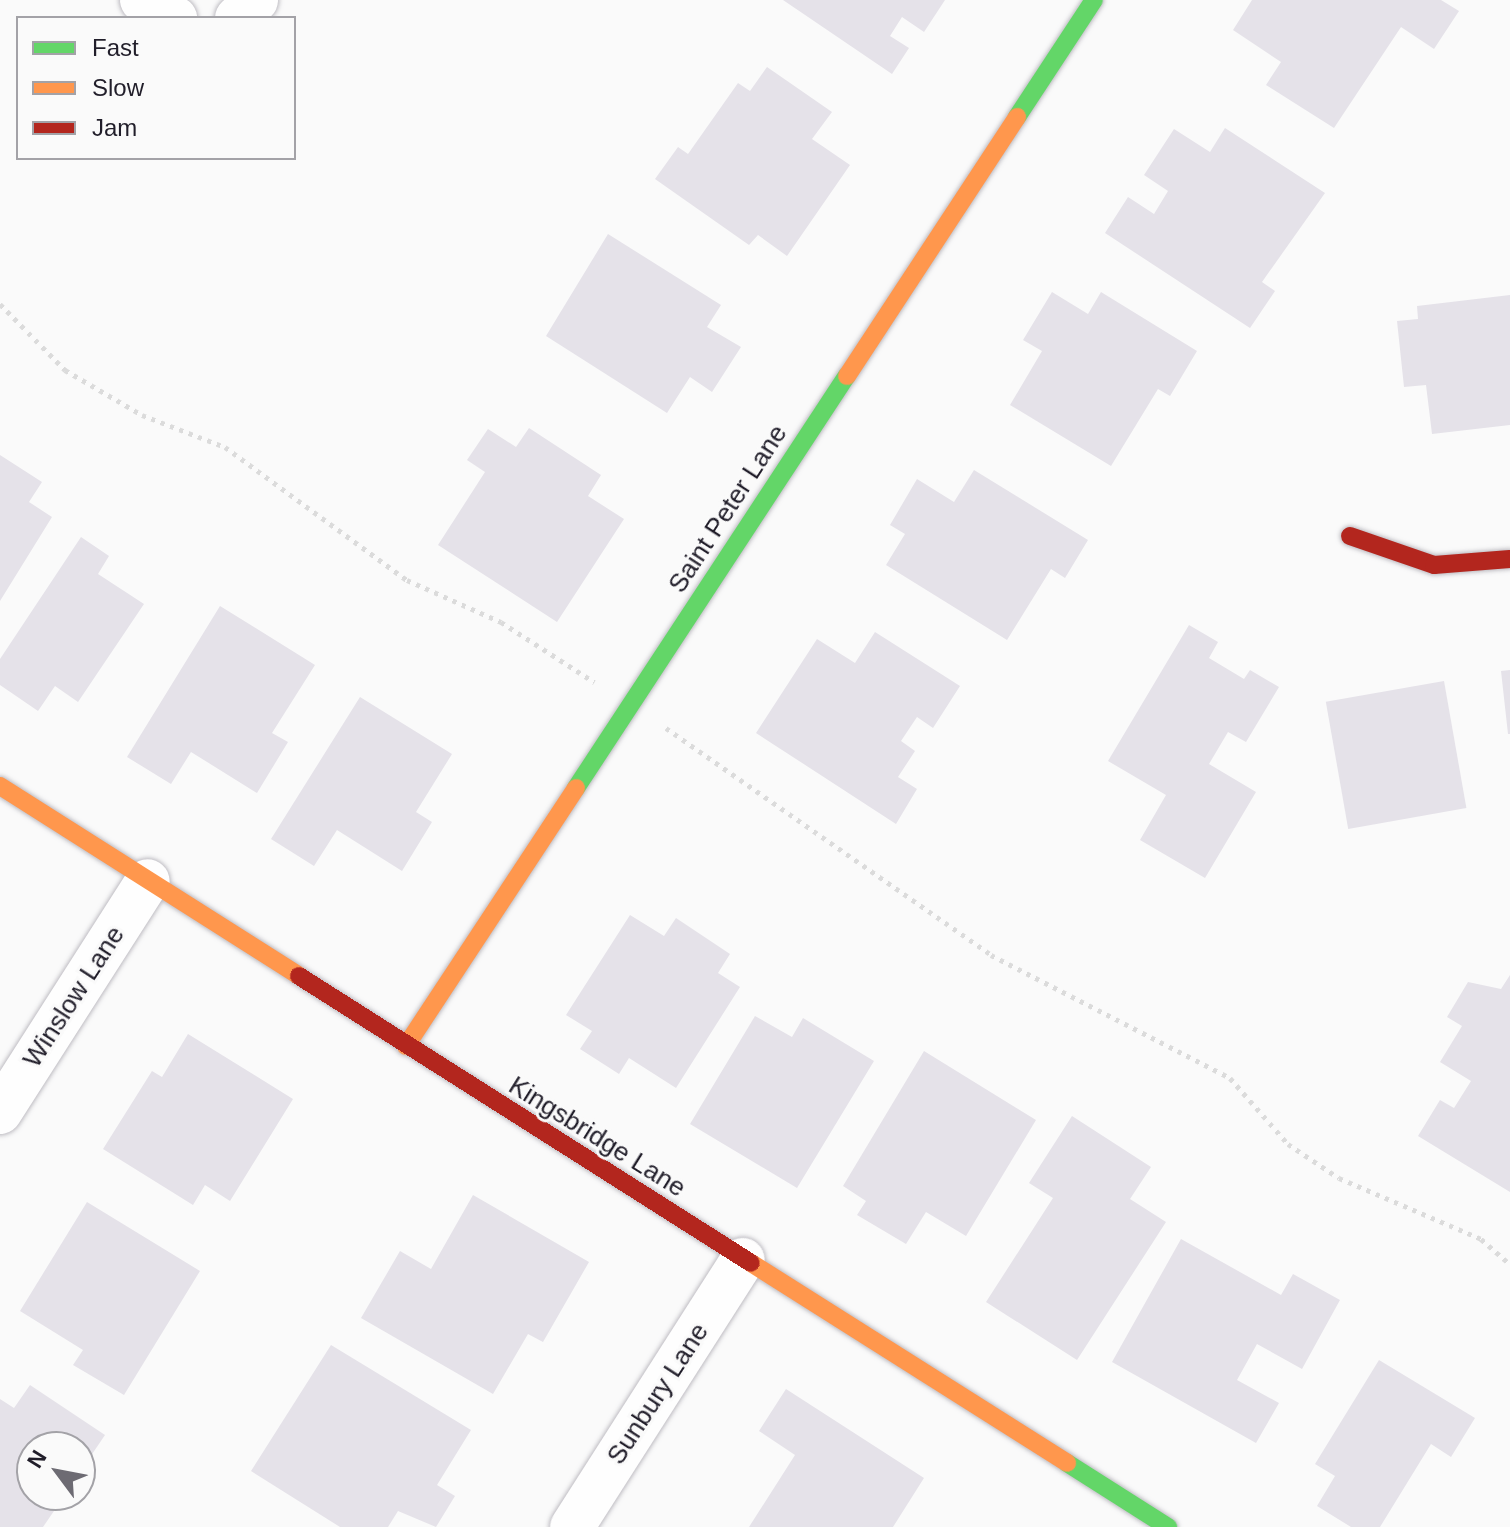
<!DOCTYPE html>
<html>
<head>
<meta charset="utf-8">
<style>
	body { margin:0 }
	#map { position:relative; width:1510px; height:1527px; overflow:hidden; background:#fafafa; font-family:Helvetica,sans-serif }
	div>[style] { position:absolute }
	.building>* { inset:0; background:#e5e2e9; transform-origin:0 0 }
	.path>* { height:5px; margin-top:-2.5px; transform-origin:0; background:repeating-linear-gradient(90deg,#dbdbdb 0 4px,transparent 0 10px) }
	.roads { filter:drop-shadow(0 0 2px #bfbdc3) drop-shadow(0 0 2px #bfbdc3) }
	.street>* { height:44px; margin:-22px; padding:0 22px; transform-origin:22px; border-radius:22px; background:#fefefe }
	.fast>* { height:18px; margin:-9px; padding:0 9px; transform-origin:9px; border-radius:9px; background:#63d668 }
	.slow>* { height:18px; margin:-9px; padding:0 9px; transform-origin:9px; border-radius:9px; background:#ff974d }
	.jam>* { height:18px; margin:-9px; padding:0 9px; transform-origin:9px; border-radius:9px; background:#b3261e }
	span { translate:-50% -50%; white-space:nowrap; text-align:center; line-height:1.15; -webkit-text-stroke:6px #fafafa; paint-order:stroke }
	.street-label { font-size:26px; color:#211e2a }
	.legend { position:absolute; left:16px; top:16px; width:280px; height:144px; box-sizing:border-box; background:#fafafa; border:2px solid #a3a2a7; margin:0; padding:10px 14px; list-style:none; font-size:24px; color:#211e2a }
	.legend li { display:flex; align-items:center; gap:16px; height:40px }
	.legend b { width:40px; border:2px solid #a3a2a7 }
	.north { position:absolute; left:16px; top:1431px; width:80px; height:80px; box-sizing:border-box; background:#fafafa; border:2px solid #a3a2a7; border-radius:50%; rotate:302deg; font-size:22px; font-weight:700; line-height:32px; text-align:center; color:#211e2a }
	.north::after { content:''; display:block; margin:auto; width:28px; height:36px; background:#6d6b73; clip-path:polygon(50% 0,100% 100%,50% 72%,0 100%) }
</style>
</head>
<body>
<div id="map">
	<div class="building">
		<div style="clip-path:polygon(783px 0,945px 0,924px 32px,902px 17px,890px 36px,909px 48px,892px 74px)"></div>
		<div style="clip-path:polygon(1252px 0,1441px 0,1459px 11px,1434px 49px,1401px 27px,1334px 128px,1266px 85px,1281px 62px,1233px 30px)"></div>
		<div style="clip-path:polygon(767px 67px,832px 112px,812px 139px,850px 165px,787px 256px,758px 235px,749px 245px,655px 179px,678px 147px,688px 154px,738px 83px,750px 91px)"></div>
		<div style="clip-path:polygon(1225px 128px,1325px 193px,1262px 282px,1275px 291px,1250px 328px,1105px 233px,1128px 197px,1154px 214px,1168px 191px,1144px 175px,1174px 129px,1210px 152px)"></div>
		<div style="clip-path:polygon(608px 234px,721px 305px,707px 327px,741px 347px,712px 392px,690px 377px,667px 413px,546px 336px)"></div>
		<div style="clip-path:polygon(1052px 292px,1088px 314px,1101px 292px,1197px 351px,1170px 396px,1158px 389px,1111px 466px,1010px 405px,1042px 351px,1023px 340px)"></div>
		<div style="clip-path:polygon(1510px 295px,1510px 425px,1432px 434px,1426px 385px,1404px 387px,1397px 321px,1418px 319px,1417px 306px)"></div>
		<div style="clip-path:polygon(529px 428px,601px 475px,588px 496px,624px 519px,557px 622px,438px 545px,485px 472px,467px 460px,488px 429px,516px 447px)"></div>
		<div style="clip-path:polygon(0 455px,42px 482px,29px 502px,52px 517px,0 601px)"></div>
		<div style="clip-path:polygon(974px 470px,1088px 540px,1065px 578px,1051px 569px,1007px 640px,886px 565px,905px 534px,890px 525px,917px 479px,954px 502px)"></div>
		<div style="clip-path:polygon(81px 537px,109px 556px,98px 574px,144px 604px,78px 702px,55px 686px,38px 711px,0 685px,0 659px)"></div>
		<div style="clip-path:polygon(220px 606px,315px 665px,272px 733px,288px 742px,257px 793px,191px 752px,171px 784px,127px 757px)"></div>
		<div style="clip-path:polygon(1189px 625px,1218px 642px,1209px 658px,1244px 679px,1250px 670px,1279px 687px,1246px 742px,1228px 732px,1209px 764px,1256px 792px,1205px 878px,1140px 840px,1166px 795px,1108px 761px)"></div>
		<div style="clip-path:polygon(875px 632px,960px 686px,933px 728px,917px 717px,901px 741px,915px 751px,898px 777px,917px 789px,896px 824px,756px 733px,817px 639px,855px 663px)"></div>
		<div style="clip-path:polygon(1510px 670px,1510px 734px,1508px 734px,1501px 671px)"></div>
		<div style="left:1444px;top:681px;width:129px;height:120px;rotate:80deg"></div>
		<div style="clip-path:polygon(360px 697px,452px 754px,416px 812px,432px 822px,402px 871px,337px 830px,314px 866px,271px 839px)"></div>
		<div style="clip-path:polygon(630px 915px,664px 936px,676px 918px,730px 954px,718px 973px,740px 987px,676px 1088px,629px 1058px,619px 1074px,580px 1049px,592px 1031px,566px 1015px)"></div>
		<div style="clip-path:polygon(1510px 975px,1510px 1192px,1418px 1136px,1440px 1100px,1454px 1108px,1471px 1081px,1440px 1062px,1462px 1026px,1447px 1017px,1468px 982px,1501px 989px)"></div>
		<div style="clip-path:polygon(755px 1016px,792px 1037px,803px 1018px,874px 1061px,797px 1188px,690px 1124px)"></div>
		<div style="clip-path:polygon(188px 1034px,293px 1099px,230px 1201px,205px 1185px,193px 1205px,103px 1149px,152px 1071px,162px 1077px)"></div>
		<div style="clip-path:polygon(924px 1051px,1036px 1120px,966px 1236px,926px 1212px,906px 1244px,857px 1215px,866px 1201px,843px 1186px)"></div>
		<div style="clip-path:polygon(1072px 1116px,1151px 1167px,1130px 1199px,1166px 1222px,1077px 1360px,986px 1302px,1053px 1198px,1029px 1183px)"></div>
		<div style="clip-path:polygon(473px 1195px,589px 1262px,543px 1342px,528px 1334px,493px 1394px,361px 1318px,400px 1251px,431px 1269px)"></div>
		<div style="clip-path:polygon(87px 1202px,200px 1271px,124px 1395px,73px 1365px,83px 1350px,20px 1311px)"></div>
		<div style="clip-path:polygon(1181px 1239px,1281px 1295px,1293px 1274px,1340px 1300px,1302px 1369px,1257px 1344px,1237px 1380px,1279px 1403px,1256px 1443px,1112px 1362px)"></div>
		<div style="clip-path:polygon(331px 1345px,471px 1430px,437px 1485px,455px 1496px,436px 1527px,398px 1511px,388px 1527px,340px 1527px,251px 1471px)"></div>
		<div style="clip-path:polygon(1379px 1360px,1475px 1418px,1451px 1457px,1431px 1444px,1380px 1527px,1351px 1527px,1317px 1506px,1335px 1476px,1315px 1464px)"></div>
		<div style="clip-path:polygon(30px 1385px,105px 1435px,80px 1472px,80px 1447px,32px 1447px,32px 1495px,65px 1495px,43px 1527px,0 1527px,0 1399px,14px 1408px)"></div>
		<div style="clip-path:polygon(786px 1389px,924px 1478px,893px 1527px,749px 1527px,795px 1455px,759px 1431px)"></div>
	</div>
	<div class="path">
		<div style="left:0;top:304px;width:93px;rotate:45.4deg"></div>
		<div style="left:65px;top:370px;width:89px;rotate:30.3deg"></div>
		<div style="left:142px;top:415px;width:89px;rotate:21.1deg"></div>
		<div style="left:225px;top:447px;width:225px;rotate:36.2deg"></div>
		<div style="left:407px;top:580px;width:103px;rotate:24.1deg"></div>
		<div style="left:501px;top:622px;width:111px;rotate:32.8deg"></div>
		<div style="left:666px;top:728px;width:396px;rotate:34.9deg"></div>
		<div style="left:991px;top:955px;width:269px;rotate:27.2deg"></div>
		<div style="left:1230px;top:1078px;width:88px;rotate:48.7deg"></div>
		<div style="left:1288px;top:1144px;width:61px;rotate:33.7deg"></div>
		<div style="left:1339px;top:1178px;width:155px;rotate:23.2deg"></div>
		<div style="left:1481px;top:1239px;width:38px;rotate:41deg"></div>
	</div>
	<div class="roads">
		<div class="street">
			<div style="left:142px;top:0;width:38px;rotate:29deg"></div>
			<div style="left:237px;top:18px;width:26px;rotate:-43deg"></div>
			<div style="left:0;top:1112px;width:274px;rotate:-57.4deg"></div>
			<div style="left:572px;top:1527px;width:317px;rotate:-57.4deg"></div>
		</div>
		<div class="fast">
			<div style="left:1017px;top:117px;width:140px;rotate:-56.7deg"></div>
			<div style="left:576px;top:788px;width:493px;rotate:-56.7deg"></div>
			<div style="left:1067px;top:1463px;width:120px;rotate:32.4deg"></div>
		</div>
		<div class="slow">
			<div style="left:847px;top:376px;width:310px;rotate:-56.7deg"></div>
			<div style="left:0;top:786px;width:354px;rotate:32.4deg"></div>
			<div style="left:406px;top:1046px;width:309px;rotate:-56.6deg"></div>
			<div style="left:751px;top:1263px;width:374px;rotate:32.3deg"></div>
		</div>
		<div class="jam">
			<div style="left:1350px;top:536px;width:89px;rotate:19deg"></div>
			<div style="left:1434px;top:565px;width:76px;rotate:-4.5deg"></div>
			<div style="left:299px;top:976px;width:535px;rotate:32.41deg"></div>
		</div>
	</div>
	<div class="street-label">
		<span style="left:728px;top:509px;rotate:-57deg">Saint Peter Lane</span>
		<span style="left:74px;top:997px;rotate:-57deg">Winslow Lane</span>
		<span style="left:597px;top:1137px;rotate:32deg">Kingsbridge Lane</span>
		<span style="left:658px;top:1394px;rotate:-57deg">Sunbury Lane</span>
	</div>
	<ul class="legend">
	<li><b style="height:10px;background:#63d668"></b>Fast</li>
	<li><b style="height:10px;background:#ff974d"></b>Slow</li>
	<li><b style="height:10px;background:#b3261e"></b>Jam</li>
	</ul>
	<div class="north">N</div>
</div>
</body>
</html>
